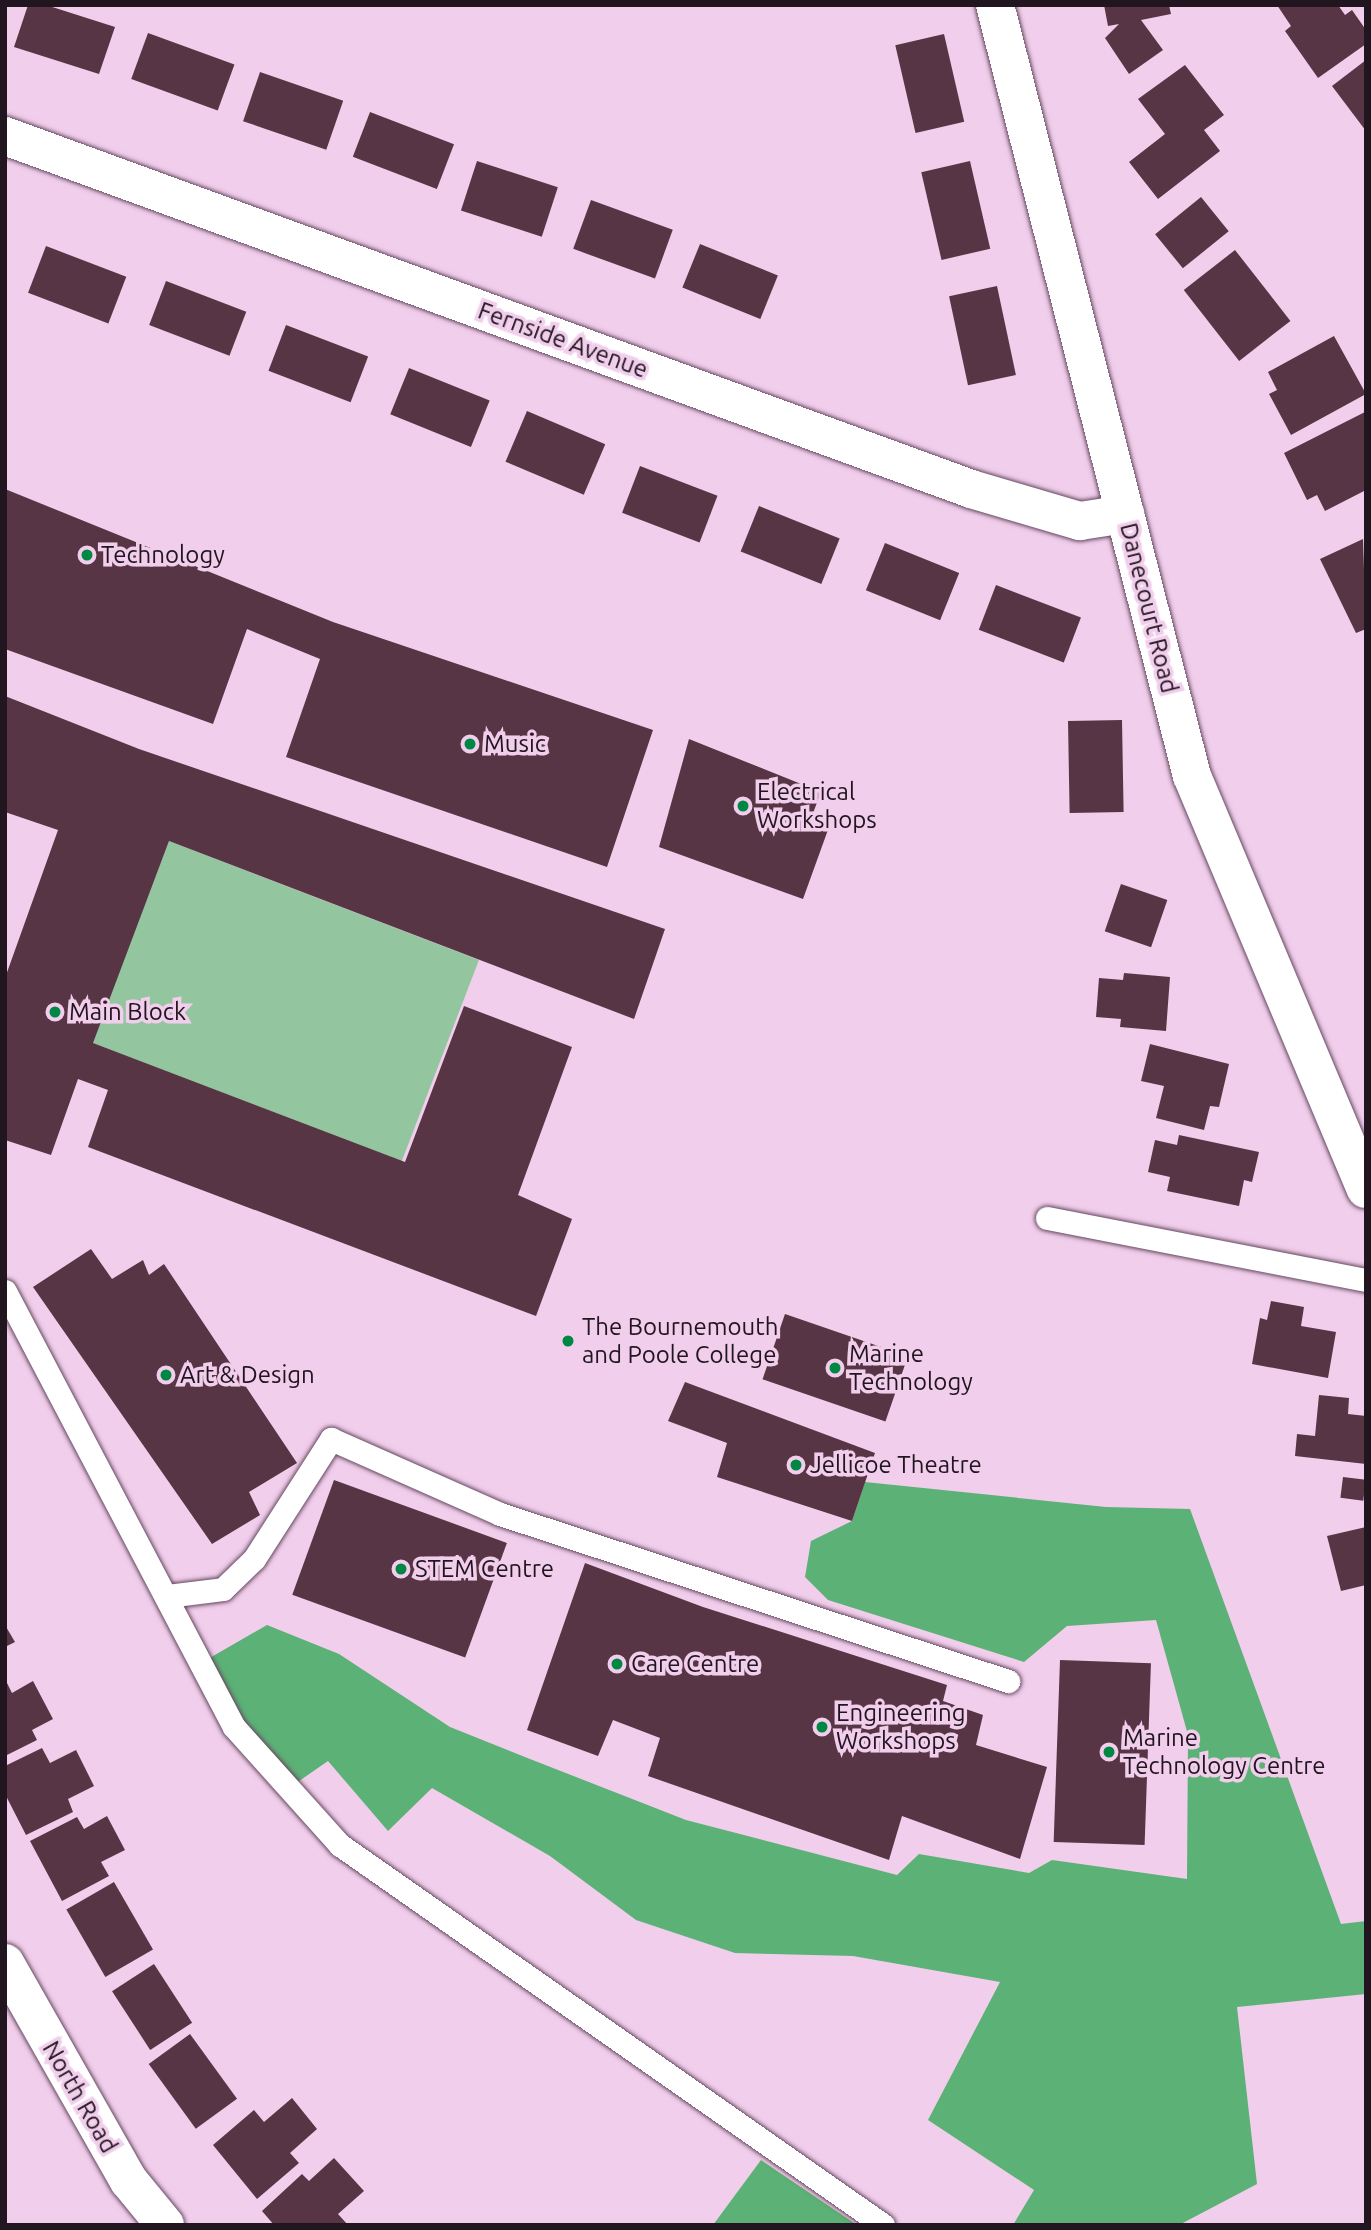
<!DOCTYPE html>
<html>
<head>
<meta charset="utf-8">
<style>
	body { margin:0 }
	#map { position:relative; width:1371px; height:2230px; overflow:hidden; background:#f1ceeb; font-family:Ubuntu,sans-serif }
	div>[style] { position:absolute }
	.green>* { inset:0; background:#93c59f; transform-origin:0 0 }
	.forest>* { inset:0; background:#5cb176 }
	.building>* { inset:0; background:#573544; transform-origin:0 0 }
	.roads { filter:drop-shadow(0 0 2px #654861) drop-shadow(0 0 2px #654861) }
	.lane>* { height:23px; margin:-11.5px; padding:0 11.5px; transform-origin:11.5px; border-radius:11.5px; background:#fff }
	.street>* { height:38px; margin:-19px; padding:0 19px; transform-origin:19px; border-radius:19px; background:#fff }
	.secondary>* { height:38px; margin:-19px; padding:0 19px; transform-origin:19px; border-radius:19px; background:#fff }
	.dots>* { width:19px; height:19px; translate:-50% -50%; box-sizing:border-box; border:4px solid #f1ceeb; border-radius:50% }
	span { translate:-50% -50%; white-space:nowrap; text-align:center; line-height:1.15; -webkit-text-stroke:7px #f1ceeb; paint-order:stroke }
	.street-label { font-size:24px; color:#21151f }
	.poi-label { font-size:24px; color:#21151f }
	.left { translate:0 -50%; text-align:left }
	.frame { position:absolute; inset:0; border:7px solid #21151f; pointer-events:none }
</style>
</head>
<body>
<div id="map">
	<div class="green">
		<div style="left:169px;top:841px;width:332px;height:216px;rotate:21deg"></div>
	</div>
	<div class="forest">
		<div style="clip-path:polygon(865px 1482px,1106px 1507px,1190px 1509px,1341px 1924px,1366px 1921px,1366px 1994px,1237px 2007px,1257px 2184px,1179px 2225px,1013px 2225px,1034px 2190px,928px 2120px,1000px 1982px,853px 1956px,735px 1953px,636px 1920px,550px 1856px,432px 1788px,388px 1831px,328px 1761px,289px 1788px,201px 1663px,267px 1625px,339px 1654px,450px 1727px,530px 1759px,686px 1820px,897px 1875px,919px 1854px,1029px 1873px,1052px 1860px,1187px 1879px,1188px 1735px,1156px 1620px,1067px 1626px,1024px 1662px,828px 1600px,805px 1577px,811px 1541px,852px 1521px)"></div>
		<div style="clip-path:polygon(761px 2160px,857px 2225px,713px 2225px)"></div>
	</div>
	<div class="building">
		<div style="clip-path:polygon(28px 5px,46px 5px,115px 27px,99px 74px,14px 47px)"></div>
		<div style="clip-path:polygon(1104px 5px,1169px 5px,1171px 14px,1141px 20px,1163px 50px,1129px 74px,1105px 38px,1119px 24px,1108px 26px)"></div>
		<div style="clip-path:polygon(1277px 5px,1338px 5px,1345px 15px,1352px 10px,1366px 30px,1366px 44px,1318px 78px,1285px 31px,1291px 26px)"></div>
		<div style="left:148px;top:33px;width:92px;height:49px;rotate:20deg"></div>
		<div style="left:944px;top:34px;width:90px;height:50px;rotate:77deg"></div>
		<div style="clip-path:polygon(1366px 60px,1366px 131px,1332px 86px)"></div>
		<div style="clip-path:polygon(1185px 65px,1224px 115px,1204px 130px,1220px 151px,1158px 199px,1129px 162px,1165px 134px,1138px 99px)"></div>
		<div style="left:260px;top:72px;width:88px;height:52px;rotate:19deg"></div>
		<div style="left:370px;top:112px;width:90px;height:48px;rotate:21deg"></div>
		<div style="left:477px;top:161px;width:85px;height:52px;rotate:18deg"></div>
		<div style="left:970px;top:161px;width:90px;height:50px;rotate:77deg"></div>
		<div style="left:1201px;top:197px;width:44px;height:59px;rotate:51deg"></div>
		<div style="left:591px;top:200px;width:87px;height:52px;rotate:20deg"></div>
		<div style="left:700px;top:244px;width:84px;height:47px;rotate:22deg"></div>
		<div style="left:46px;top:246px;width:86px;height:50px;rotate:21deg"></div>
		<div style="left:1235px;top:250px;width:90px;height:65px;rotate:52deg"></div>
		<div style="left:166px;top:281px;width:86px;height:47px;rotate:21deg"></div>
		<div style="left:997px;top:286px;width:91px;height:49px;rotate:78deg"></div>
		<div style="left:286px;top:325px;width:88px;height:49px;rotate:21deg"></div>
		<div style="clip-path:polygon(1334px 336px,1366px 394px,1291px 435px,1269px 394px,1277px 390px,1268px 372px)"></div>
		<div style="left:409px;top:368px;width:87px;height:50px;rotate:22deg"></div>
		<div style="left:527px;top:411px;width:85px;height:55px;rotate:23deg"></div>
		<div style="clip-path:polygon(1365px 412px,1366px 490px,1325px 511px,1317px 495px,1307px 500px,1284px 453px)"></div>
		<div style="left:640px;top:466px;width:83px;height:50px;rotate:21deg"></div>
		<div style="clip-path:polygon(5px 489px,333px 622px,653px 730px,607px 867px,286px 757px,320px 659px,247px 629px,213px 724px,5px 649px)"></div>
		<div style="left:759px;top:506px;width:87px;height:49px;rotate:22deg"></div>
		<div style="clip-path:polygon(1363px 539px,1366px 629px,1356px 633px,1320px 559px)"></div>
		<div style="left:885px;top:543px;width:80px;height:51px;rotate:22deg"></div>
		<div style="left:996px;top:585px;width:91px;height:48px;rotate:21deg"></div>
		<div style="clip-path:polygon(5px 696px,139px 749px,665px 929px,634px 1019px,169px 841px,93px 1043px,405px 1162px,464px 1006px,572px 1047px,518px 1195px,572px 1219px,536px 1316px,88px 1147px,108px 1090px,78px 1079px,51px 1155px,5px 1140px,5px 978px,58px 830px,5px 812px)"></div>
		<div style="left:1122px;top:720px;width:92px;height:54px;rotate:89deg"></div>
		<div style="clip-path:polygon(689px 739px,821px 792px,810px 821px,829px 827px,803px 899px,659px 847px)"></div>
		<div style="left:1121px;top:884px;width:49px;height:50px;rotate:19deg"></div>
		<div style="clip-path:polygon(1124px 973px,1170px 977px,1166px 1031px,1120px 1027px,1121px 1019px,1096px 1017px,1099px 978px,1123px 980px)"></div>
		<div style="clip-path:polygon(1150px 1044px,1229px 1064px,1219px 1107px,1210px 1106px,1204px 1130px,1156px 1118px,1164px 1086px,1141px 1081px)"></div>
		<div style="clip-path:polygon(1179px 1135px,1259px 1152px,1252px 1182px,1244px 1180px,1239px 1206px,1167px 1191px,1170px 1177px,1148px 1172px,1155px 1140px,1177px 1145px)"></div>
		<div style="clip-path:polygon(91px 1249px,112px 1279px,143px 1260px,149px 1275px,164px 1264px,297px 1463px,249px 1492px,260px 1515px,212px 1544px,33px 1287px)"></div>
		<div style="clip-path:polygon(1271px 1301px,1304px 1307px,1301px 1326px,1336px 1332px,1328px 1378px,1252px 1364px,1260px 1318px,1267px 1320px)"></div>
		<div style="left:785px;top:1314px;width:130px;height:69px;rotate:19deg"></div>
		<div style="clip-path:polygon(685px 1382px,875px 1453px,852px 1521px,717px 1477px,727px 1443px,668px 1421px)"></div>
		<div style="clip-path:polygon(1319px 1395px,1349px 1398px,1348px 1414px,1366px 1416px,1366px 1464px,1295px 1456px,1297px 1434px,1315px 1436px)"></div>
		<div style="left:1343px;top:1477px;width:23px;height:21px;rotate:7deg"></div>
		<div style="left:334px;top:1480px;width:184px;height:122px;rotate:20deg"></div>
		<div style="clip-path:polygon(1366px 1527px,1366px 1585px,1341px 1591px,1327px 1536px)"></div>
		<div style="clip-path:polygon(585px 1563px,703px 1607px,683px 1669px,703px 1607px,947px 1685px,943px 1701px,983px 1715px,976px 1745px,1047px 1767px,1020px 1859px,902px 1816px,889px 1860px,648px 1776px,660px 1738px,613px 1720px,598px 1756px,527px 1730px)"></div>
		<div style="clip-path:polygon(5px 1625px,15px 1642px,5px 1647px)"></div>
		<div style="left:1060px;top:1660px;width:91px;height:182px;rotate:2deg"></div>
		<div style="clip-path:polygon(5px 1679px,12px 1693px,33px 1681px,53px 1719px,32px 1730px,37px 1740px,5px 1756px)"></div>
		<div style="clip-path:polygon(42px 1748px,50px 1763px,76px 1750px,94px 1786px,68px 1799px,73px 1812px,26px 1835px,5px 1794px,5px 1766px)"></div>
		<div style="clip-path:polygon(107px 1816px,125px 1850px,101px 1862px,109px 1876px,62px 1901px,30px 1841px,77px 1817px,84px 1829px)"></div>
		<div style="left:114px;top:1882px;width:78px;height:55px;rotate:60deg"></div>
		<div style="left:154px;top:1964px;width:70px;height:50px;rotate:57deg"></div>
		<div style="left:190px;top:2034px;width:80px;height:51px;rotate:54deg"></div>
		<div style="clip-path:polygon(292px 2098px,317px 2129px,290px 2153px,299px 2163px,257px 2199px,213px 2145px,254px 2110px,264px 2122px)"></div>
		<div style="clip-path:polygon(334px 2158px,364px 2191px,338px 2214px,348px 2225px,274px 2225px,262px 2211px,302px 2174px,309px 2181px)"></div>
	</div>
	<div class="roads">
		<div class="lane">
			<div style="left:1047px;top:1218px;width:325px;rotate:11deg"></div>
			<div style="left:5px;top:1291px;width:492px;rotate:62.3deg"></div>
			<div style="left:234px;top:1727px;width:159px;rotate:48.1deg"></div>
			<div style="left:340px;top:1845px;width:663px;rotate:34.98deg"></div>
			<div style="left:167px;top:1596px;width:56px;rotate:-7.1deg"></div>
			<div style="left:223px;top:1589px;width:43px;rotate:-44.1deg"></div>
			<div style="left:254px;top:1559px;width:143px;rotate:-57.3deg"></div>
			<div style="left:331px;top:1439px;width:185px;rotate:23.9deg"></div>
			<div style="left:500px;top:1514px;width:535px;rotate:18.2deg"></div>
		</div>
		<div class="street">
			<div style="left:995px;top:5px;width:796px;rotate:75.67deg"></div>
			<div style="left:1192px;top:776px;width:448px;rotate:67.2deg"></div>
			<div style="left:5px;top:136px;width:1028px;rotate:20.07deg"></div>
			<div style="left:971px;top:489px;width:114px;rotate:16.4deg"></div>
			<div style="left:1080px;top:521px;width:46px;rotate:-8.8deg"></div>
		</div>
		<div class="secondary">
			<div style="left:5px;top:1963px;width:251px;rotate:60.4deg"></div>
			<div style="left:129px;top:2181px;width:57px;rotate:50.7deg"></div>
		</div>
	</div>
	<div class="dots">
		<div style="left:87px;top:555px;background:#008743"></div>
		<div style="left:470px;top:744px;background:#008743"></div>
		<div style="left:743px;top:806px;background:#008743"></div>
		<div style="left:55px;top:1012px;background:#008743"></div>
		<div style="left:568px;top:1341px;background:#008743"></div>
		<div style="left:835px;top:1368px;background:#008743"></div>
		<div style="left:166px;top:1375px;background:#008743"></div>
		<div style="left:796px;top:1465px;background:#008743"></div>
		<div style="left:401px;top:1569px;background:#008743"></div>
		<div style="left:617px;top:1664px;background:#008743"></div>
		<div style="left:822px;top:1727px;background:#008743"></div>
		<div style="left:1109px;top:1752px;background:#008743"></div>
	</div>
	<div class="street-label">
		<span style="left:563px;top:340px;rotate:20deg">Fernside Avenue</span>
		<span style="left:1149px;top:608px;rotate:76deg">Danecourt Road</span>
		<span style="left:80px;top:2097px;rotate:60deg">North Road</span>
	</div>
	<div class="poi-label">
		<span class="left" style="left:101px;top:555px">Technology</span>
		<span class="left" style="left:484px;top:744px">Music</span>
		<span class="left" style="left:757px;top:806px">Electrical<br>Workshops</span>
		<span class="left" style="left:69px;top:1012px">Main Block</span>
		<span class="left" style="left:582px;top:1341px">The Bournemouth<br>and Poole College</span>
		<span class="left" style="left:849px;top:1368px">Marine<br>Technology</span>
		<span class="left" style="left:180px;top:1375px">Art &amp; Design</span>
		<span class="left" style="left:810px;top:1465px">Jellicoe Theatre</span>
		<span class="left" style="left:415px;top:1569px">STEM Centre</span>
		<span class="left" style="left:631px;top:1664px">Care Centre</span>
		<span class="left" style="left:836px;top:1727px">Engineering<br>Workshops</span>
		<span class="left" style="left:1123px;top:1752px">Marine<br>Technology Centre</span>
	</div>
	<div class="frame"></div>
</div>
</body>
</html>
